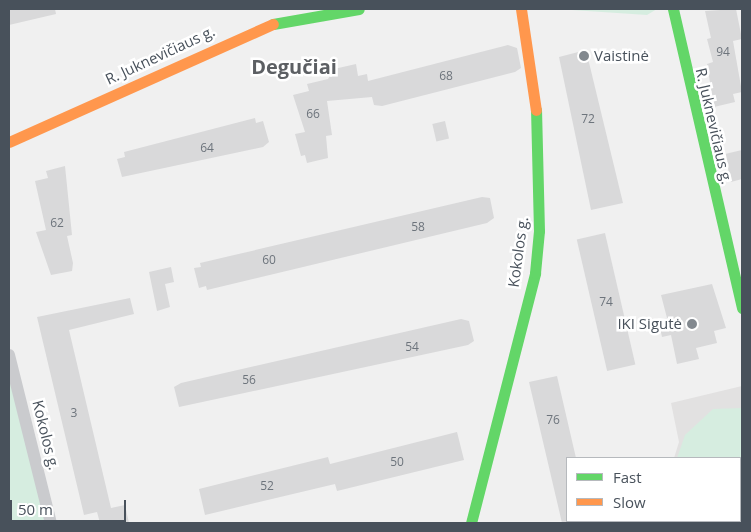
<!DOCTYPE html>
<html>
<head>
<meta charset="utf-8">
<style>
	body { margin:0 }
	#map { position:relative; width:751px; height:532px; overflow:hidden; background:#f0f0f0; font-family:"Open Sans",sans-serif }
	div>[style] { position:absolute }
	.education>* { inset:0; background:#e2e1e1 }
	.green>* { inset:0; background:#d6ede0 }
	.building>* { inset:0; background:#d9d9da; transform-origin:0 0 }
	.street>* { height:12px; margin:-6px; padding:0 6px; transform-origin:6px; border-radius:6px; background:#cacbce }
	.fast>* { height:11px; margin:-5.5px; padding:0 5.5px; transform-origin:5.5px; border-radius:5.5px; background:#63d668 }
	.slow>* { height:11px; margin:-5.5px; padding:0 5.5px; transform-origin:5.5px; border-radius:5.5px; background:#ff974d }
	.dots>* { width:14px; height:14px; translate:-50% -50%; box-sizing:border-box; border:2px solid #fff; border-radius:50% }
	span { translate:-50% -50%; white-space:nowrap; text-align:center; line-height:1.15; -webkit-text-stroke:5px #fff; paint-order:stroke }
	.number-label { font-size:12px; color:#6d747c }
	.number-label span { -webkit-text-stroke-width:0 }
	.street-label { font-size:15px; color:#48515b }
	.poi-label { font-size:15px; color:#48515b }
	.left { translate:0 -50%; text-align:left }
	.right { translate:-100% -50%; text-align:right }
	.district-label { font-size:20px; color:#5c5f63; font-weight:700 }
	.frame { position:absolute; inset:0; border:10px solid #48515b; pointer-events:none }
	.legend { position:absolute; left:566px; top:457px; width:175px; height:65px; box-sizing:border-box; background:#fff; border:1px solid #b6b9bd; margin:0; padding:6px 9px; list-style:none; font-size:15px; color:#48515b }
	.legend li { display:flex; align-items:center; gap:10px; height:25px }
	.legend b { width:25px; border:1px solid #b6b9bd }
	.scale { position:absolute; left:10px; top:500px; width:116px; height:22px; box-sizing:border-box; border:2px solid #48515b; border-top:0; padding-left:6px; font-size:15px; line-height:18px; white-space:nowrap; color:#48515b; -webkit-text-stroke:4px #fff; paint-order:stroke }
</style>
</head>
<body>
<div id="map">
	<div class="education">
		<div style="clip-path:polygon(742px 386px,742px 523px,656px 523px,740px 521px,740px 458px,674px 458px,679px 442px,671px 403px)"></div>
	</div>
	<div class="green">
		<div style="clip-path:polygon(557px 9px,657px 9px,647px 15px)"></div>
		<div style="clip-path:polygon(9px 355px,51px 523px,9px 523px)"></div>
		<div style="clip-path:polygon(742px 408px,742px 459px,677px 458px,685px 435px,713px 409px)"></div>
	</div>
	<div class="building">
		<div style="clip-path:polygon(9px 9px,55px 9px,56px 14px,9px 25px)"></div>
		<div style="clip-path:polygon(736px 9px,742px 39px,733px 41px,742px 92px,733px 94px,735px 102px,714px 107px,707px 64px,713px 62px,707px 39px,711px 38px,705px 11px)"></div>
		<div style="clip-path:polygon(508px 45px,517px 48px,521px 68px,515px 72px,382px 106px,374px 105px,372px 97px,327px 101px,332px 135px,326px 136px,328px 158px,307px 163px,305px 155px,301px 156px,295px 134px,305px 132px,293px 95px,309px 91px,307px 84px,328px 79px,334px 69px,356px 64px,358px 76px,367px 74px,368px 81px)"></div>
		<div style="clip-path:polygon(586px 50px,623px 203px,591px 210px,559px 57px)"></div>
		<div style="clip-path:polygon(255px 118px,256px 123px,263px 121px,269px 142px,263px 147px,122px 177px,117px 159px,125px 157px,124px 152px)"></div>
		<div style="left:445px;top:121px;width:18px;height:13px;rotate:77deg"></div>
		<div style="clip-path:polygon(742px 150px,742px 179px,731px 182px,725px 154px)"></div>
		<div style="clip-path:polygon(65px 166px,72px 235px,67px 236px,73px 263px,72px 271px,51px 275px,36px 232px,46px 230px,35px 181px,48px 178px,46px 171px)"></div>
		<div style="clip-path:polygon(482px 197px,490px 198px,494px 218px,487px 223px,207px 290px,206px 286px,199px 288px,194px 268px,201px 267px,200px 263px)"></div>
		<div style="left:605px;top:233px;width:135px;height:29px;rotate:77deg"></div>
		<div style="clip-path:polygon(171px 267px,174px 282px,165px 284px,170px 307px,157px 311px,149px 272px)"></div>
		<div style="clip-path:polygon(712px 284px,726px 328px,714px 331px,717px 343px,696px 348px,699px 359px,677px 364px,671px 335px,662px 337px,658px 320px,667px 318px,661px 295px)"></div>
		<div style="clip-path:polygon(130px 298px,134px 314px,69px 330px,111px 508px,125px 505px,129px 523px,100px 523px,97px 512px,84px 515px,37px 317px)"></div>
		<div style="clip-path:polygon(461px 319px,469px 321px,474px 341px,468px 345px,179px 407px,174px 387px,181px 383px)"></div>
		<div style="clip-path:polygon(557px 376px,576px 458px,567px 458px,567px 523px,562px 523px,529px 382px)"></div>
		<div style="clip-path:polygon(457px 432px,464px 460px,337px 491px,335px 484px,205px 515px,199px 489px,328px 457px,330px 464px)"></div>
	</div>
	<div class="street">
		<div style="left:9px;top:355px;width:173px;rotate:76deg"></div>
	</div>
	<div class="fast">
		<div style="left:673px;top:9px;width:307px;rotate:77deg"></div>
		<div style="left:273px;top:24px;width:87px;rotate:-9.9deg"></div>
		<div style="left:471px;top:523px;width:258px;rotate:-75.6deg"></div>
		<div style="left:535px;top:273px;width:42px;rotate:-84.6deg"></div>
		<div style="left:539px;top:231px;width:121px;rotate:-91.4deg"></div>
	</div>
	<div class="slow">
		<div style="left:521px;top:9px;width:102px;rotate:81.6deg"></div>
		<div style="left:9px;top:142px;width:289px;rotate:-24.1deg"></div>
	</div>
	<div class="dots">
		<div style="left:584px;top:56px;background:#83898f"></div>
		<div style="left:692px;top:324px;background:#83898f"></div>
	</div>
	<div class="number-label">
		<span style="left:723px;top:52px">94</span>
		<span style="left:446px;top:76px">68</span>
		<span style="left:313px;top:114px">66</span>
		<span style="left:588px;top:119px">72</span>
		<span style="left:207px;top:148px">64</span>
		<span style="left:57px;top:223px">62</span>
		<span style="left:418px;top:227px">58</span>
		<span style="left:269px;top:260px">60</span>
		<span style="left:606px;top:302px">74</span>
		<span style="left:412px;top:347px">54</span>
		<span style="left:249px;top:380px">56</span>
		<span style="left:74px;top:413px">3</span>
		<span style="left:553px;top:420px">76</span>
		<span style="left:397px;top:462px">50</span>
		<span style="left:267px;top:486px">52</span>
	</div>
	<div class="street-label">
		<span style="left:160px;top:55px;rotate:-25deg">R. Juknevičiaus g.</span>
		<span style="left:714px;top:126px;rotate:77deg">R. Juknevičiaus g.</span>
		<span style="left:518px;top:252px;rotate:-82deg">Kokolos g.</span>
		<span style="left:46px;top:435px;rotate:76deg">Kokolos g.</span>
	</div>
	<div class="poi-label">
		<span class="left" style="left:594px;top:56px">Vaistinė</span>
		<span class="right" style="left:682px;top:324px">IKI Sigutė</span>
	</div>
	<div class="district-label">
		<span style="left:294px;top:66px">Degučiai</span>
	</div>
	<div class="frame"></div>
	<ul class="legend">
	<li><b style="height:6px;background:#63d668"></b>Fast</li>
	<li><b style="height:6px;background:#ff974d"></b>Slow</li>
	</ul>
	<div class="scale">50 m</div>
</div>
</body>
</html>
